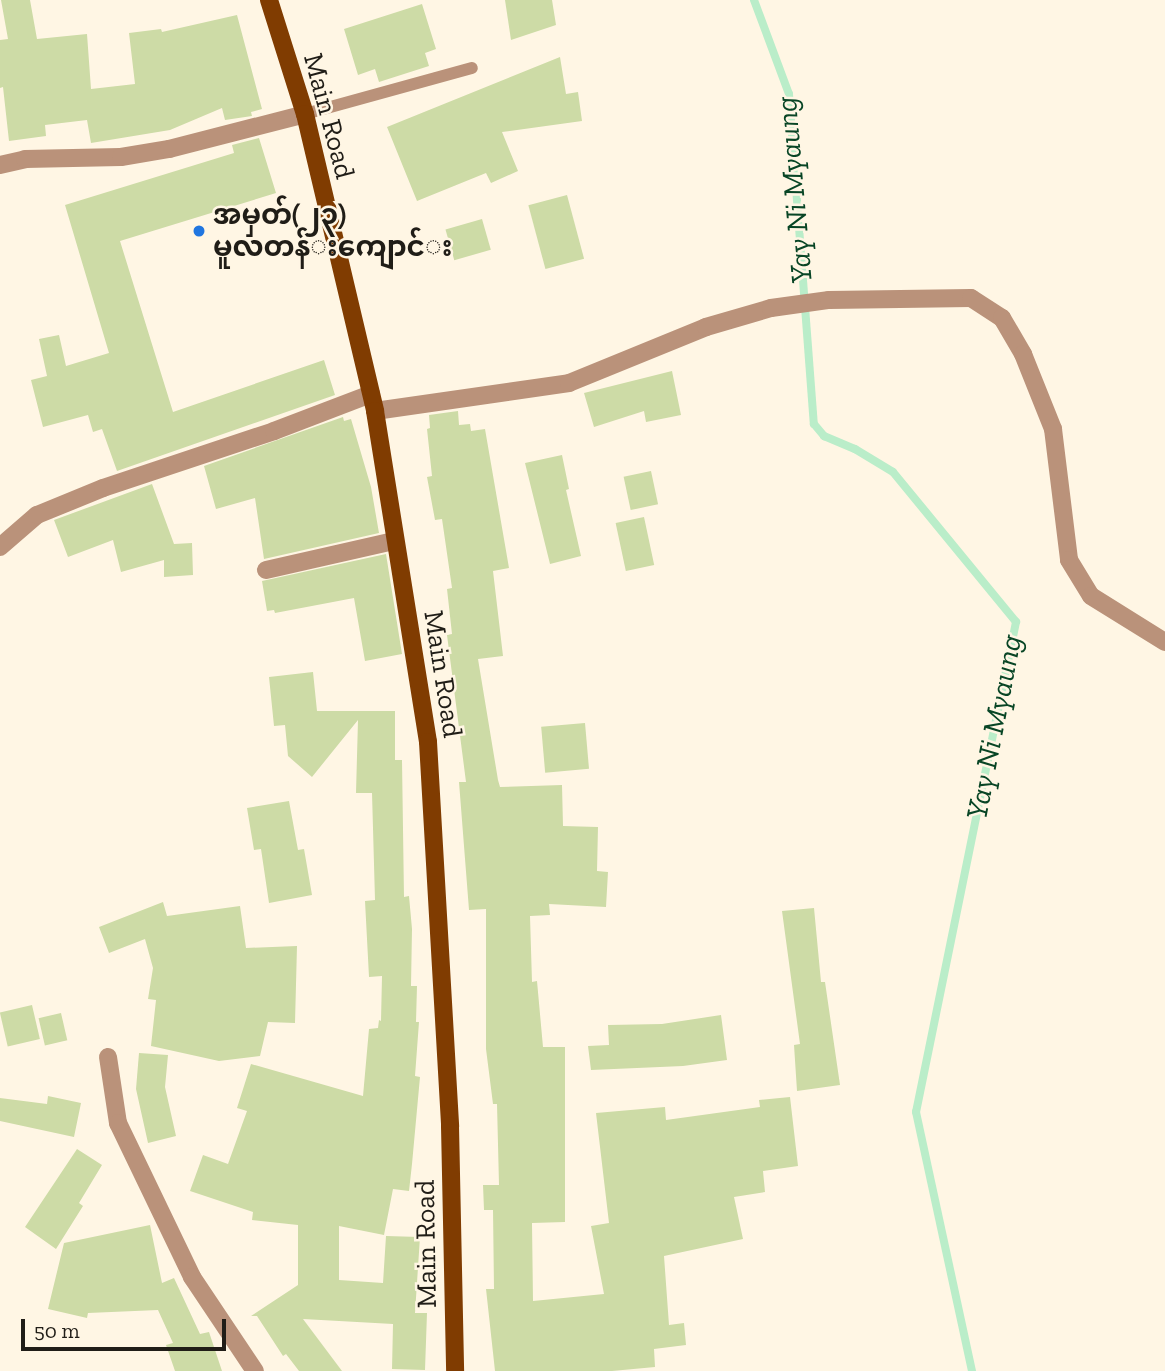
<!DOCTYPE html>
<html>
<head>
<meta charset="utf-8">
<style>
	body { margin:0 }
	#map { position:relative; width:1165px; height:1371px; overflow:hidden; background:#fff6e4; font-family:"Zilla Slab","Noto Sans Myanmar",serif }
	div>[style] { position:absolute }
	.stream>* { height:8px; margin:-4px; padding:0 4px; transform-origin:4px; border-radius:4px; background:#baedc9 }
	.building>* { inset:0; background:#cddba6; transform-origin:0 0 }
	.lane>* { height:12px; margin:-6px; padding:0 6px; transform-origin:6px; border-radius:6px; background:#ba927a }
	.street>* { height:18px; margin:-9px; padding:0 9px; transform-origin:9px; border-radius:9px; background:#ba927a }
	.primary>* { height:18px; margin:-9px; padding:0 9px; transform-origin:9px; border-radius:9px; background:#803c01 }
	.dots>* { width:19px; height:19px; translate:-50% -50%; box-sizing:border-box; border:4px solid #fff6e4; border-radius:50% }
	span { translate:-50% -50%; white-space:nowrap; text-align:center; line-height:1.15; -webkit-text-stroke:5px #fff6e4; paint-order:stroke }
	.street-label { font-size:28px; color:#201d17 }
	.poi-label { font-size:28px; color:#201d17; font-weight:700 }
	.left { translate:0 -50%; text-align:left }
	.water-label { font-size:30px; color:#084525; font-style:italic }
	.scale { position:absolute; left:21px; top:1319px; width:205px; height:32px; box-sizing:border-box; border:4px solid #201d17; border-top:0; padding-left:9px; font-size:21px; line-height:24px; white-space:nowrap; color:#201d17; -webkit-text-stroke:5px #fff6e4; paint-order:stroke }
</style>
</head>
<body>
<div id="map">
	<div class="stream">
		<div style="left:754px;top:0;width:100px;rotate:69.6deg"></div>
		<div style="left:789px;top:94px;width:331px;rotate:85.7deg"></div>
		<div style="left:814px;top:424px;width:16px;rotate:50deg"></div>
		<div style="left:824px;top:436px;width:34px;rotate:23deg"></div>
		<div style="left:855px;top:449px;width:44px;rotate:31.2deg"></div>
		<div style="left:893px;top:472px;width:194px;rotate:50.6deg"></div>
		<div style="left:1016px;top:622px;width:500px;rotate:101.53deg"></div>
		<div style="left:916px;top:1112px;width:265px;rotate:77.8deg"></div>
	</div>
	<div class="building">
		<div style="clip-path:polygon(1px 0,30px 0,37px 39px,87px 34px,91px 89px,135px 84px,129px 33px,161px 29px,162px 32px,237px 15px,262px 109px,251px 112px,252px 116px,225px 120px,222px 108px,170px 130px,91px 143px,87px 120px,45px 125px,46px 136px,9px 141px,3px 87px,0 88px,0 40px,8px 39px)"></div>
		<div style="clip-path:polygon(505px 0,552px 0,556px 25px,511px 40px)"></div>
		<div style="clip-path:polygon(422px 4px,436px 49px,425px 53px,429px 66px,379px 82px,375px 69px,358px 75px,344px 29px)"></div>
		<div style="clip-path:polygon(560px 57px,566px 94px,578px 92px,582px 121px,502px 132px,518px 171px,491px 183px,486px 173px,417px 201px,387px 127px)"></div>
		<div style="clip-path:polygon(259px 138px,276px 193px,120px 241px,173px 412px,324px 360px,335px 395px,117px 471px,102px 429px,93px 432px,88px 415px,43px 427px,31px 380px,47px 376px,39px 339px,59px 335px,66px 366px,109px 353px,65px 205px,234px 153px,232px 145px)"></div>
		<div style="left:567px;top:195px;width:66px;height:40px;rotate:75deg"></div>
		<div style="left:482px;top:219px;width:32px;height:38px;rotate:74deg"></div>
		<div style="clip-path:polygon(672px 371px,681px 415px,646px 422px,644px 411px,594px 427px,584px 393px)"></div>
		<div style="clip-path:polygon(458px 411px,459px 425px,470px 424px,471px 431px,485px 429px,509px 568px,493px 571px,503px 656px,478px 659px,498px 780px,500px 787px,562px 785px,563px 826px,598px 827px,597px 871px,608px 872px,606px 907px,549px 904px,550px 915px,530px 916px,532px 982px,537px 981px,543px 1047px,565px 1047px,565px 1222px,532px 1223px,533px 1301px,604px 1294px,591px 1226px,609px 1223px,596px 1113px,665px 1107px,666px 1120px,760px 1107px,759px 1100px,790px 1097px,798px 1166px,763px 1171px,765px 1192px,734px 1197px,743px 1239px,664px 1256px,669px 1325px,684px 1323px,686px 1345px,654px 1349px,655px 1367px,612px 1371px,495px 1371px,486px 1289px,494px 1289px,493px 1210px,484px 1210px,483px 1185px,499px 1185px,497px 1104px,493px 1104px,486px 1049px,486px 909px,469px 910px,459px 782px,466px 782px,447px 635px,452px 634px,447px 589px,452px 588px,442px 519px,435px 520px,427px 477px,432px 476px,427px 429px,430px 428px,429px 415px)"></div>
		<div style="clip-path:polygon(343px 417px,344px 421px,351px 419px,371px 487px,379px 533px,264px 559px,255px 498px,216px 509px,204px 466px)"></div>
		<div style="clip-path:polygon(562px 455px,569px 489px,566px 490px,581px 556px,550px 564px,525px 463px)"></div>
		<div style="left:651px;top:471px;width:34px;height:28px;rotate:78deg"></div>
		<div style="clip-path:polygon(152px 484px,174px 544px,192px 543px,193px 575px,164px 577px,164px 560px,121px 572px,113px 540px,68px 557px,54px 520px)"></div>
		<div style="left:644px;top:517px;width:49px;height:29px;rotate:78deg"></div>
		<div style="clip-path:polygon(386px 554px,402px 654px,365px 661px,354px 598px,275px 613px,274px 610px,267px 611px,262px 581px)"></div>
		<div style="clip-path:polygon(313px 672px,317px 711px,395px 711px,395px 760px,402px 760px,404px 897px,409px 896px,412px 929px,411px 986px,417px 986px,416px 1022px,419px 1022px,415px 1076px,420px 1077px,412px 1164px,409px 1191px,393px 1189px,384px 1235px,339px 1226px,339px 1280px,383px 1283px,386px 1236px,420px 1237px,415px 1313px,427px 1313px,425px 1370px,392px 1369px,393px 1324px,303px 1319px,342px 1371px,299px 1371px,286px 1354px,283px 1356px,257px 1316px,251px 1316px,298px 1285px,298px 1225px,252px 1220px,253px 1212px,190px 1191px,203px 1155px,228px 1164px,247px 1111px,237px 1108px,251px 1064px,363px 1096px,369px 1029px,378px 1028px,379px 1020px,381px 1021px,382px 976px,369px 977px,365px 901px,375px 900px,372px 793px,356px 793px,358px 720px,312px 777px,288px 756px,285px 725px,274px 726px,269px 677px)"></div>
		<div style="left:585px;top:723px;width:46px;height:44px;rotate:85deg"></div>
		<div style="clip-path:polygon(289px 801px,298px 850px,304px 849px,312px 895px,269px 903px,261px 849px,254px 850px,247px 808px)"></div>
		<div style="clip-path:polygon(163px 902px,167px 916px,240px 906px,246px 948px,297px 946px,295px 1023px,268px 1022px,260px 1056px,219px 1061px,151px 1046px,156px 1000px,148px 999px,153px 968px,145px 939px,109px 953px,99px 927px)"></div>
		<div style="clip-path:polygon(814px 908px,821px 982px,825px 982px,840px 1085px,797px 1091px,794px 1045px,800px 1044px,782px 911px)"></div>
		<div style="left:32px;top:1005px;width:35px;height:33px;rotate:77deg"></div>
		<div style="left:61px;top:1013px;width:28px;height:23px;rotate:77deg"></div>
		<div style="clip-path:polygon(721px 1015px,727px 1060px,683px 1066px,591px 1070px,588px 1046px,609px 1045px,608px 1025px,662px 1024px)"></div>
		<div style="clip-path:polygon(139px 1053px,168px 1055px,165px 1087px,176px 1136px,148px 1143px,136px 1089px)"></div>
		<div style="clip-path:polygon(48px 1096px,81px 1103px,74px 1137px,0 1121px,0 1098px,47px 1104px)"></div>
		<div style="clip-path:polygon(77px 1149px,102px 1165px,79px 1203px,83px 1206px,56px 1249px,25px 1227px)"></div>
		<div style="clip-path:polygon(150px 1225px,162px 1283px,174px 1278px,200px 1334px,209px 1332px,222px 1371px,175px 1371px,166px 1345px,173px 1343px,158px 1310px,88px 1313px,87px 1318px,48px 1309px,64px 1243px)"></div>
	</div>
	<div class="lane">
		<div style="left:305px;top:114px;width:173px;rotate:-15.4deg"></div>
	</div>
	<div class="street">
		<div style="left:0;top:165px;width:26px;rotate:-13deg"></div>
		<div style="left:25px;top:159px;width:96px;rotate:-1.2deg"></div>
		<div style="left:121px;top:157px;width:49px;rotate:-9.5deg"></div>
		<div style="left:169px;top:149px;width:140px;rotate:-14.4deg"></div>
		<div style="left:375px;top:411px;width:196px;rotate:-8.2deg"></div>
		<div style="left:569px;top:383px;width:148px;rotate:-22.2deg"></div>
		<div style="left:706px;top:327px;width:68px;rotate:-16.3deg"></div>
		<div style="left:771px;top:308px;width:59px;rotate:-7.9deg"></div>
		<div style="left:829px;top:300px;width:142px;rotate:-0.8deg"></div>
		<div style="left:971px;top:298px;width:37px;rotate:33deg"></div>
		<div style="left:1002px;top:318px;width:42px;rotate:59.7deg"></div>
		<div style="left:1023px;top:354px;width:81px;rotate:68.2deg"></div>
		<div style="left:1053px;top:429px;width:132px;rotate:83deg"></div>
		<div style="left:1069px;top:560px;width:42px;rotate:58.6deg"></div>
		<div style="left:1091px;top:596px;width:87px;rotate:31.9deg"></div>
		<div style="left:0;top:547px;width:49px;rotate:-40.9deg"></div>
		<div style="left:37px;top:515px;width:71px;rotate:-22.2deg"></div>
		<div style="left:103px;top:488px;width:180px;rotate:-18.4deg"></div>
		<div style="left:274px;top:431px;width:104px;rotate:-20.9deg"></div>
		<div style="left:266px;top:570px;width:131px;rotate:-12.8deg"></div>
		<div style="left:108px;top:1057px;width:67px;rotate:81.4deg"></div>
		<div style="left:118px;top:1123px;width:171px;rotate:64.3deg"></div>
		<div style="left:192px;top:1277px;width:113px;rotate:56.2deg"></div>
	</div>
	<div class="primary">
		<div style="left:269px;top:0;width:120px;rotate:72.5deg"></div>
		<div style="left:305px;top:114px;width:305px;rotate:76.7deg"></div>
		<div style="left:375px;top:411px;width:335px;rotate:80.9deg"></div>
		<div style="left:428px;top:742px;width:385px;rotate:86.7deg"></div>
		<div style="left:450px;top:1126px;width:245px;rotate:88.8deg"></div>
	</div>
	<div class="dots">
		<div style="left:199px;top:231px;background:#2076e0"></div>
	</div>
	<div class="street-label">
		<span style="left:329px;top:116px;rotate:75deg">Main Road</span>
		<span style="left:443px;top:674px;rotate:81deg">Main Road</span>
		<span style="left:426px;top:1244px;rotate:-91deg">Main Road</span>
	</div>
	<div class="poi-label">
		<span class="left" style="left:213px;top:231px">အမှတ်(၂၃)<br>မူလတန်‌း‌ကျောင်‌း</span>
	</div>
	<div class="water-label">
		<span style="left:794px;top:190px;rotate:-95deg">Yay Ni Myaung</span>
		<span style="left:994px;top:727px;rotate:-79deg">Yay Ni Myaung</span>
	</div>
	<div class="scale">50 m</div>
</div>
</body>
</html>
